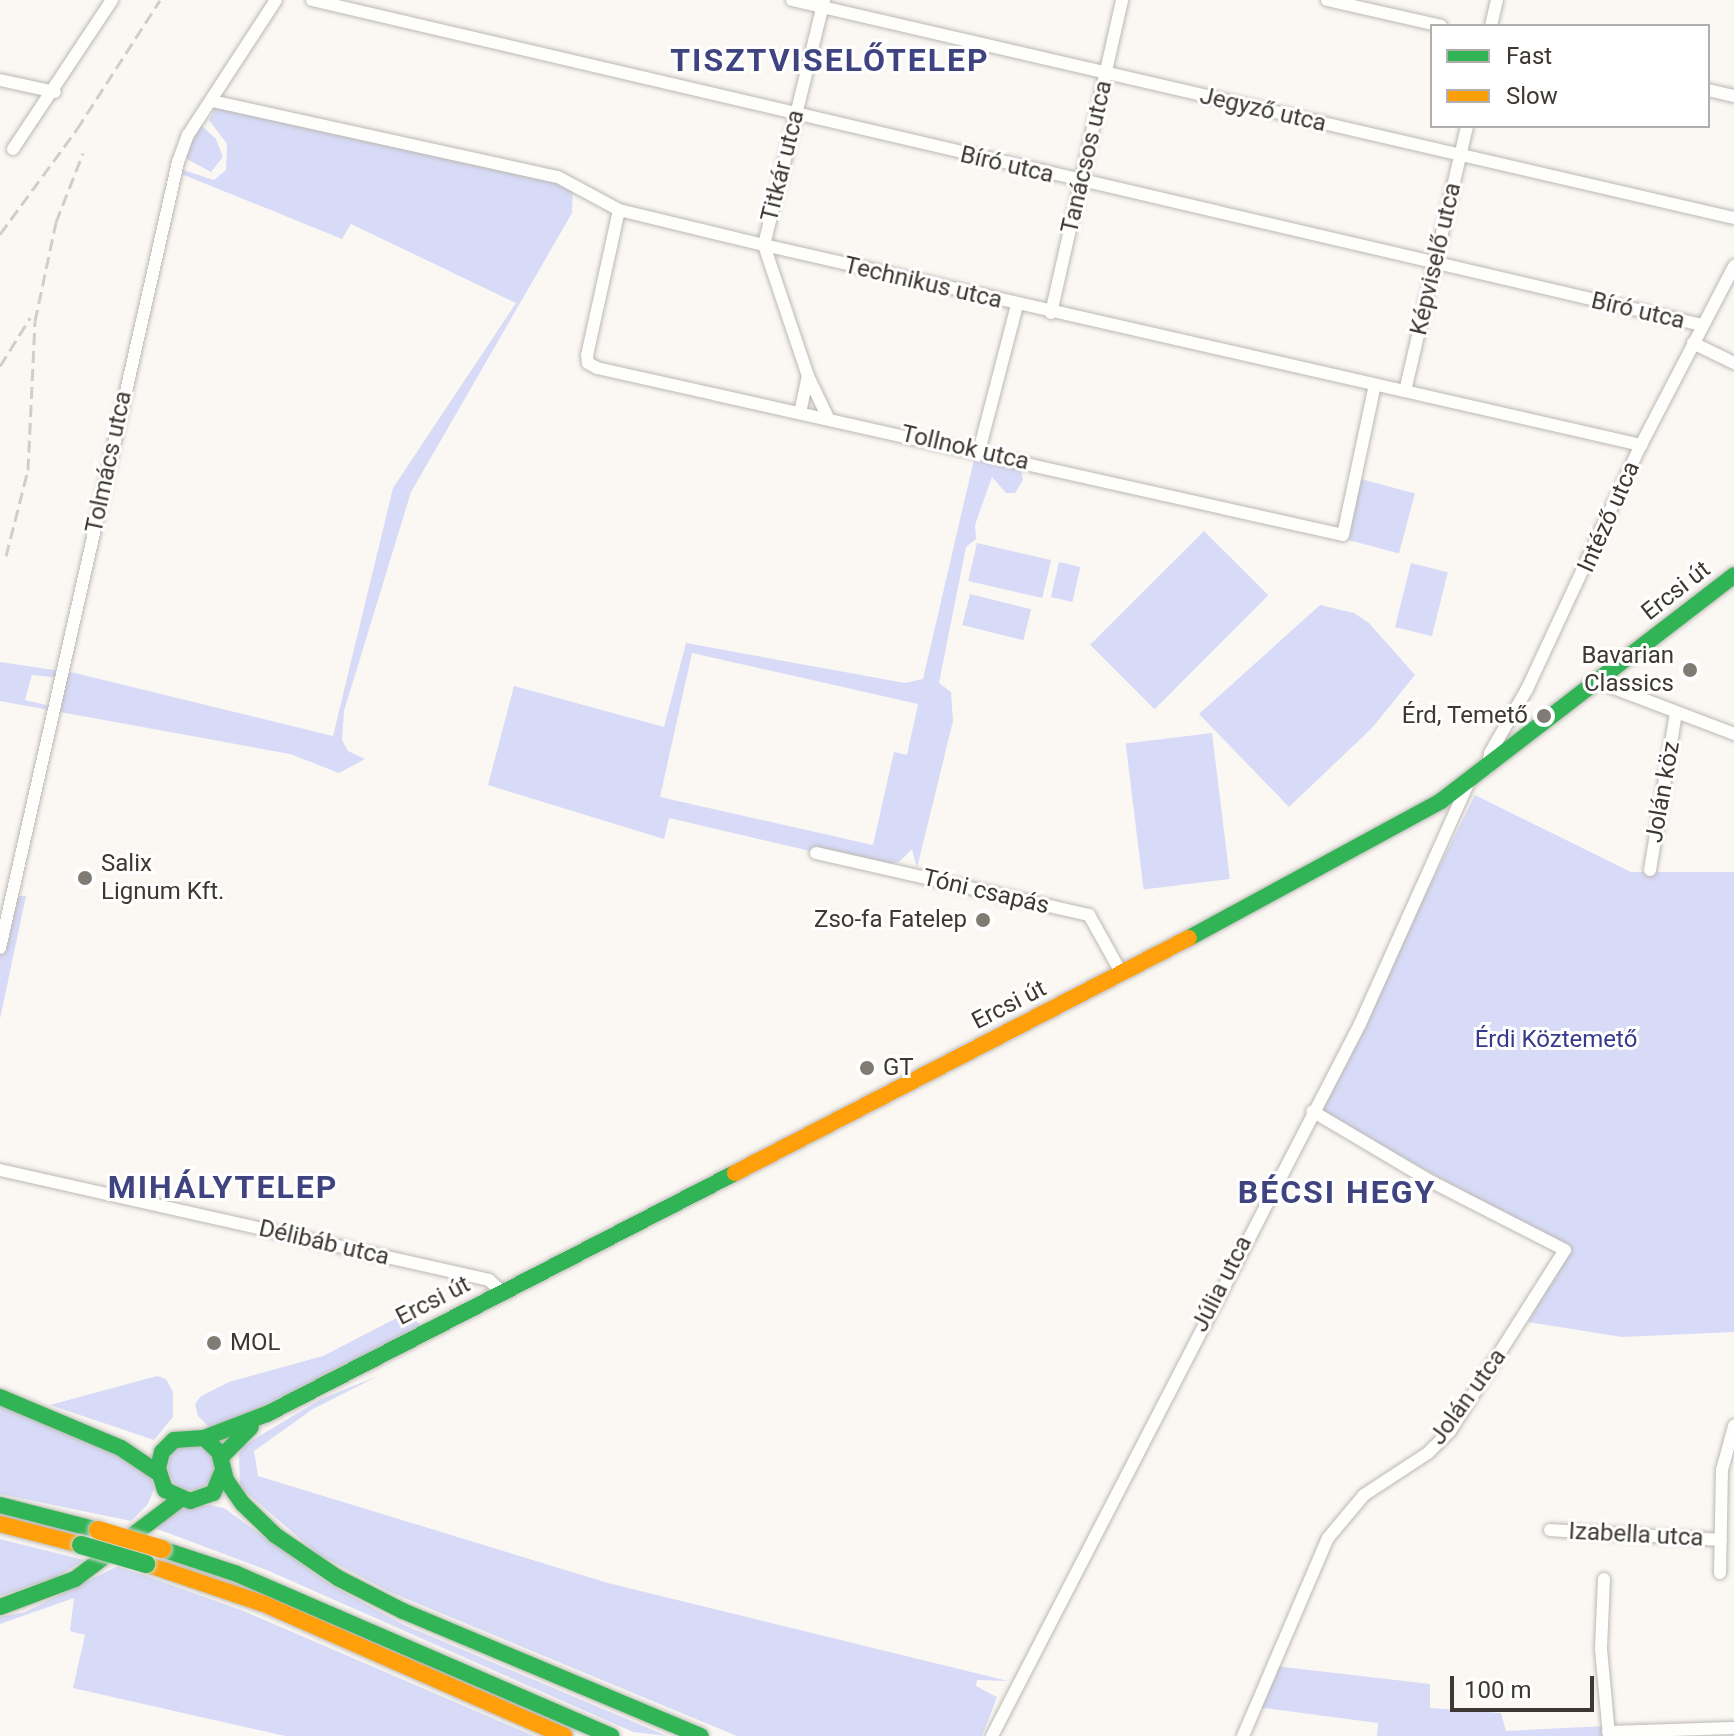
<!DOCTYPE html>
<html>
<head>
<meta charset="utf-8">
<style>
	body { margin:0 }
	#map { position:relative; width:1734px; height:1736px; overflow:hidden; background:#fbf8f4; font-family:Roboto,sans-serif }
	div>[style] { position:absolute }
	.green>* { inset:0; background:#d7dbf7; transform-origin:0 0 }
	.round { border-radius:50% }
	.roads { filter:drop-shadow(0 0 2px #bcb8b3) drop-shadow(0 0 2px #bcb8b3) }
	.street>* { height:12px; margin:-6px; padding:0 6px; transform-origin:6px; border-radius:6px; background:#fefefd }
	.fast>* { height:16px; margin:-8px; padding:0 8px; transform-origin:8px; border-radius:8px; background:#30b455 }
	.slow>* { height:16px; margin:-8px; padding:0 8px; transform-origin:8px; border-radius:8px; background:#ff9f0a }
	.rail>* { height:3px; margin-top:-1.5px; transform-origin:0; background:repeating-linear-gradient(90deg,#cfcecd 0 12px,transparent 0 18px) }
	.bridges { filter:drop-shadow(0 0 2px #d7d5d2) drop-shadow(0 0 2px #d7d5d2) }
	.fast-bridge>* { height:18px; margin:-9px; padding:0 9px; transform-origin:9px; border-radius:9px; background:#30b455 }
	.slow-bridge>* { height:18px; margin:-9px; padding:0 9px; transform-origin:9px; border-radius:9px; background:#ff9f0a }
	.dots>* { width:22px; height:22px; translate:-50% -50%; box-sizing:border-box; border:4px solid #fff; border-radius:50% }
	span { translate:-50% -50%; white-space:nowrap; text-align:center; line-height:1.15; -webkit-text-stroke:6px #fff; paint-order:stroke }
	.street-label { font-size:24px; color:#3d3831 }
	.poi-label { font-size:24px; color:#3d3831 }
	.right { translate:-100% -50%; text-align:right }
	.left { translate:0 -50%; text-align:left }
	.park-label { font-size:24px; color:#37398b }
	.district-label { font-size:32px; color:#3f4481; font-weight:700; letter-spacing:2px }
	.legend { position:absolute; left:1430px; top:24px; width:280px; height:104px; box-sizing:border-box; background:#fff; border:2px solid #b1afad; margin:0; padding:10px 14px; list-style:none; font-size:24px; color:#3d3831 }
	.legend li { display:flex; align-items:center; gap:16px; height:40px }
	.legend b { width:40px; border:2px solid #b1afad }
	.scale { position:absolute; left:1450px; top:1676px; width:144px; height:36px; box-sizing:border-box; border:4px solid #3d3831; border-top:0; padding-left:10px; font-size:24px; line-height:28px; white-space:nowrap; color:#3d3831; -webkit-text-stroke:6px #fff; paint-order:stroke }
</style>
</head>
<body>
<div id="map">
	<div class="green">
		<div style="clip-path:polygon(evenodd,216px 106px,573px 186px,572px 213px,411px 492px,344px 711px,342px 740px,348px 751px,365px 759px,339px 773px,290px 754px,0 701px,0 662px,75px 673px,333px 736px,393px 488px,516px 303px,351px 224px,342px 239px,179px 173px,180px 169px,214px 180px,226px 170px,227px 144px,209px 120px,216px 106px,32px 675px,62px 678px,55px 707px,25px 700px,32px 675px)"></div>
		<div style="clip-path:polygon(201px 125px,216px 139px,223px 157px,211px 172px,183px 157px)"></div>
		<div style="clip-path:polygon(evenodd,975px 455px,1020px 465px,1023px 480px,1015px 493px,1006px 493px,992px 477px,975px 525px,976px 539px,966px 547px,939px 683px,951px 692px,953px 721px,917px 868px,912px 849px,899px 862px,874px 866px,669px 818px,664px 839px,488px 785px,514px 686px,664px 727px,686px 643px,905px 683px,923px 679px,975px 455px,692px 653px,918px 704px,907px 755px,894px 752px,873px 845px,660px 797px,692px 653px)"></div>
		<div style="left:1357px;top:478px;width:60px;height:62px;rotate:15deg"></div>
		<div style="left:1204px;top:531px;width:91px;height:161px;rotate:45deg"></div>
		<div style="left:977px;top:543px;width:76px;height:39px;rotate:13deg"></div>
		<div style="left:1059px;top:562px;width:22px;height:36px;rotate:13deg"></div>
		<div style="left:1411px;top:563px;width:38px;height:66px;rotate:14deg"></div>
		<div style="left:970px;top:594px;width:63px;height:32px;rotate:14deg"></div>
		<div style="clip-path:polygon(1320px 605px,1354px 613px,1369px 623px,1415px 675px,1372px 728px,1289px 807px,1199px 714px)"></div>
		<div style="left:1212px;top:733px;width:147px;height:87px;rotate:83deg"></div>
		<div style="clip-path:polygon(1475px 795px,1631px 872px,1734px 872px,1734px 1332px,1622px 1337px,1528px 1322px,1569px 1248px,1317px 1111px)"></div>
		<div style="clip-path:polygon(11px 896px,26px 896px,0 1019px,0 948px)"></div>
		<div style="clip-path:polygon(410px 1311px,420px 1326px,253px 1412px,212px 1430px,198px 1416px,195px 1404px,201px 1396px,229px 1382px,323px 1356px)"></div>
		<div style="clip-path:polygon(157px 1376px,166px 1379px,173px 1392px,173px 1417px,154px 1440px,50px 1405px)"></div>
		<div style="clip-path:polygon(378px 1376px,313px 1409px,254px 1451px,258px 1476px,608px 1583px,1008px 1681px,977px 1680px,976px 1686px,997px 1697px,982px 1736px,737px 1736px,390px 1592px,318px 1554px,240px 1487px,239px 1455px,243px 1446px,321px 1399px)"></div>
		<div style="clip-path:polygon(0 1406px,117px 1452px,151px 1475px,154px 1489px,148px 1504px,131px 1521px,0 1494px)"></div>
		<div class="round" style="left:168px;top:1444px;width:46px;height:46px"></div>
		<div style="clip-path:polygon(209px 1505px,224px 1508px,329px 1584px,402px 1624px,667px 1736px,633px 1732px,269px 1571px,152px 1527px,181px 1507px)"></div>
		<div style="clip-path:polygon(0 1539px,84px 1560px,57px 1577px,0 1596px)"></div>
		<div style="clip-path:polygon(118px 1566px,241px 1610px,534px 1736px,285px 1736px,73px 1688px,85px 1635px,70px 1631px,74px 1598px,0 1624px,0 1617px,25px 1612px)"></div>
		<div style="clip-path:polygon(1275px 1666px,1430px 1684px,1430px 1708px,1501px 1713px,1506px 1731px,1605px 1726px,1606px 1736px,1377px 1736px,1378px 1723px,1257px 1707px)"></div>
	</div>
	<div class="roads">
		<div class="street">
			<div style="left:312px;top:0;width:1427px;rotate:13.16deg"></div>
			<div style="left:792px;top:0;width:967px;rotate:13.03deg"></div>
			<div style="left:1327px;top:0;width:117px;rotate:12.8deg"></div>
			<div style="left:1491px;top:26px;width:27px;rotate:-77deg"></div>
			<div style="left:0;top:80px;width:56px;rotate:12.3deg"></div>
			<div style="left:1708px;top:90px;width:27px;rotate:13deg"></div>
			<div style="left:212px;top:101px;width:354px;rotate:12.4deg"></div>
			<div style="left:558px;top:177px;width:69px;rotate:28.4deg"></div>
			<div style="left:619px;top:210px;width:149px;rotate:13.6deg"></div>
			<div style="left:764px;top:245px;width:900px;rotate:12.85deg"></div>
			<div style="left:13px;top:149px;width:179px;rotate:-56.4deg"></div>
			<div style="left:619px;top:210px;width:148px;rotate:102.4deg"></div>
			<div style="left:587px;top:355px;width:8px;rotate:83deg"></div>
			<div style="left:588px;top:363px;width:10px;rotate:29deg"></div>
			<div style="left:597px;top:368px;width:764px;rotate:12.62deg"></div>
			<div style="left:1343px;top:535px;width:153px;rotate:-78deg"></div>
			<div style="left:1051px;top:313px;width:321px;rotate:-77.2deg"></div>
			<div style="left:1693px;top:343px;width:46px;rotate:26deg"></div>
			<div style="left:808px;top:376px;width:138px;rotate:-108.6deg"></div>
			<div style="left:764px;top:245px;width:252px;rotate:-76.2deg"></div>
			<div style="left:1405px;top:391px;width:272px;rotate:-76.8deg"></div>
			<div style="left:800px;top:413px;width:38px;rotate:-78deg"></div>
			<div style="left:808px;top:376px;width:47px;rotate:64.5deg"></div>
			<div style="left:979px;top:451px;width:151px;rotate:-75.4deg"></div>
			<div style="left:1598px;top:682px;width:146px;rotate:20.9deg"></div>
			<div style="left:1488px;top:768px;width:15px;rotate:-82deg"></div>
			<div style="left:1490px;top:753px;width:74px;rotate:-60deg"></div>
			<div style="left:1527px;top:689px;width:269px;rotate:-65deg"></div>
			<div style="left:1641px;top:445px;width:202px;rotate:-62.5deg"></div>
			<div style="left:816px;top:853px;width:280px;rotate:12.8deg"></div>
			<div style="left:1089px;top:915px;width:68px;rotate:60.8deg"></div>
			<div style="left:1650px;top:870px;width:159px;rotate:-80.6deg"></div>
			<div style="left:0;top:948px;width:806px;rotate:-77.24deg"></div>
			<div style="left:178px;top:162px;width:29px;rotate:-70deg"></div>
			<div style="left:188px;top:135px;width:161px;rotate:-56.9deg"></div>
			<div style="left:0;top:1170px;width:501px;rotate:12.68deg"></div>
			<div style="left:489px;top:1280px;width:18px;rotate:43deg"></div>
			<div style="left:1550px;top:1530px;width:171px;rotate:3.3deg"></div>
			<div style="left:1720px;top:1573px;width:103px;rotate:-88.9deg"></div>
			<div style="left:1722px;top:1470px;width:46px;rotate:-74.7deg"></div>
			<div style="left:1604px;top:1579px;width:70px;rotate:92.5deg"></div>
			<div style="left:1601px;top:1649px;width:87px;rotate:84.7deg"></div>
			<div style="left:1608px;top:1732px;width:126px;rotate:-1.8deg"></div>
			<div style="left:992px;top:1736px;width:801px;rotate:-62.67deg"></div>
			<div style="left:1360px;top:1024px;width:261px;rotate:-65.8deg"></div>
			<div style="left:1243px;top:1736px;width:215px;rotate:-66.8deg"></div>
			<div style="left:1328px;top:1538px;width:56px;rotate:-50.1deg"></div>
			<div style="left:1364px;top:1495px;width:77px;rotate:-33.3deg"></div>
			<div style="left:1428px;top:1453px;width:31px;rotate:-45deg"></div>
			<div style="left:1450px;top:1431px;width:214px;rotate:-57.6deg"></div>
			<div style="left:1565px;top:1250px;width:149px;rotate:-152.9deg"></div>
			<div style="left:1432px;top:1182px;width:139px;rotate:-149.4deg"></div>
		</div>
		<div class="fast">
			<div style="left:1189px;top:938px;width:287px;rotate:-28.5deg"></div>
			<div style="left:1441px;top:801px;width:370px;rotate:-37.6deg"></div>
			<div style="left:0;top:1397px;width:131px;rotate:22.9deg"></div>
			<div style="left:121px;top:1448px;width:45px;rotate:34deg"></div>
			<div style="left:204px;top:1438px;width:67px;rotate:-20.9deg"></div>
			<div style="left:267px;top:1414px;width:526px;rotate:-27.25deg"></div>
			<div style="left:221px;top:1457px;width:42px;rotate:-45deg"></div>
			<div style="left:223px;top:1470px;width:25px;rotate:113deg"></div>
			<div style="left:213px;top:1493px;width:24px;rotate:161deg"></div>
			<div style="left:190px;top:1501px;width:27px;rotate:-156deg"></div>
			<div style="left:165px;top:1490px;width:23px;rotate:-108deg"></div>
			<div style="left:158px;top:1468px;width:16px;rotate:-76deg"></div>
			<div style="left:162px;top:1452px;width:17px;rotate:-45deg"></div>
			<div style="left:174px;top:1440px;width:30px;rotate:-4deg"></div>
			<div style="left:204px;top:1438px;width:21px;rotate:43deg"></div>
			<div style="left:219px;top:1452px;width:29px;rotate:76deg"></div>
			<div style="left:226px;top:1480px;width:29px;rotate:55deg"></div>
			<div style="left:243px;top:1504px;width:45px;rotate:44.1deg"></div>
			<div style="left:275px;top:1535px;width:76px;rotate:34.3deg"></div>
			<div style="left:338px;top:1578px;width:73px;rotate:26.9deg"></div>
			<div style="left:403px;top:1611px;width:323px;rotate:22.8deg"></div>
			<div style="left:0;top:1505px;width:101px;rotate:14.3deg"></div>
			<div style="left:162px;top:1549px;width:79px;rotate:18.4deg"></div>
			<div style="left:237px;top:1574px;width:408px;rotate:23.4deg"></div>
			<div style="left:0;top:1607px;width:80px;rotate:-20.5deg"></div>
			<div style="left:75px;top:1579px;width:131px;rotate:-37.2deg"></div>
		</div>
		<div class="slow">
			<div style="left:735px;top:1173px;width:511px;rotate:-27.37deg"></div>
			<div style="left:0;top:1524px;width:84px;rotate:14.5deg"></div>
			<div style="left:146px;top:1564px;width:125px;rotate:18.7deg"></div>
			<div style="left:264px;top:1604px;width:328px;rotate:23.7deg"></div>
		</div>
	</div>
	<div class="rail">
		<div style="left:0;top:234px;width:130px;rotate:-53.7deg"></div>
		<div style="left:77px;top:129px;width:153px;rotate:-57.2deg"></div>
		<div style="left:0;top:366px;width:57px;rotate:-58deg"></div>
		<div style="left:6px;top:556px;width:89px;rotate:-75.7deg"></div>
		<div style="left:28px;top:470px;width:149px;rotate:-87.3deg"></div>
		<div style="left:35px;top:321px;width:101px;rotate:-78deg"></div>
		<div style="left:56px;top:222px;width:74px;rotate:-68.6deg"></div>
	</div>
	<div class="bridges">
		<div class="fast-bridge">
			<div style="left:81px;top:1545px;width:68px;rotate:16.3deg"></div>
		</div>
		<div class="slow-bridge">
			<div style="left:98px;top:1530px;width:67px;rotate:16.5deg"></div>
		</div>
	</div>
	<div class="dots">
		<div style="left:1690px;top:670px;background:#807b75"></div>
		<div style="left:1544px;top:716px;background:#807b75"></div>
		<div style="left:85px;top:878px;background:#807b75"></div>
		<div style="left:983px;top:920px;background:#807b75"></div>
		<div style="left:867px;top:1068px;background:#807b75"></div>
		<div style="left:214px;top:1343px;background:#807b75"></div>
	</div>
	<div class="street-label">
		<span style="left:1263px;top:110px;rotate:13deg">Jegyző utca</span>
		<span style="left:1087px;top:157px;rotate:-77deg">Tanácsos utca</span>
		<span style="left:1007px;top:165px;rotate:13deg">Bíró utca</span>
		<span style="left:783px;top:166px;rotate:-76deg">Titkár utca</span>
		<span style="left:1436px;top:259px;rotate:-77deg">Képviselő utca</span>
		<span style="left:923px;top:283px;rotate:13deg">Technikus utca</span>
		<span style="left:1638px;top:311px;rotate:13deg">Bíró utca</span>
		<span style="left:965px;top:448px;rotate:13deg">Tollnok utca</span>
		<span style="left:109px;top:462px;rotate:-78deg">Tolmács utca</span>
		<span style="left:1609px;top:517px;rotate:-66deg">Intéző utca</span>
		<span style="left:1676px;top:591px;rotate:-38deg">Ercsi út</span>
		<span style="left:1663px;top:792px;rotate:-80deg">Jolán köz</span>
		<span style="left:986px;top:892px;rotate:13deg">Tóni csapás</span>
		<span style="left:1009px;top:1005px;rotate:-27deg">Ercsi út</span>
		<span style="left:324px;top:1243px;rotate:13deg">Délibáb utca</span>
		<span style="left:1222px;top:1284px;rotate:-63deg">Júlia utca</span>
		<span style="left:433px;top:1301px;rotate:-27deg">Ercsi út</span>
		<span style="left:1468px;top:1397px;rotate:-54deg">Jolán utca</span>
		<span style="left:1636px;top:1535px;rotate:3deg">Izabella utca</span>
	</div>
	<div class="poi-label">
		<span class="right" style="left:1674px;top:670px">Bavarian<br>Classics</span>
		<span class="right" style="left:1528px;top:716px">Érd, Temető</span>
		<span class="left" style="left:101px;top:878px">Salix<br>Lignum Kft.</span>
		<span class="right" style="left:967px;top:920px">Zso-fa Fatelep</span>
		<span class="left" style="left:883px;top:1068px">GT</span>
		<span class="left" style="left:230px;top:1343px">MOL</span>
	</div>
	<div class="park-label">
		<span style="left:1556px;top:1040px">Érdi Köztemető</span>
	</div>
	<div class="district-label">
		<span style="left:830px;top:60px">TISZTVISELŐTELEP</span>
		<span style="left:223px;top:1187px">MIHÁLYTELEP</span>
		<span style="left:1337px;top:1192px">BÉCSI HEGY</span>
	</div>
	<ul class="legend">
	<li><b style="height:10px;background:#30b455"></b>Fast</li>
	<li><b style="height:10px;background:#ff9f0a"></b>Slow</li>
	</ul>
	<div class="scale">100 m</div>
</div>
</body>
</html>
